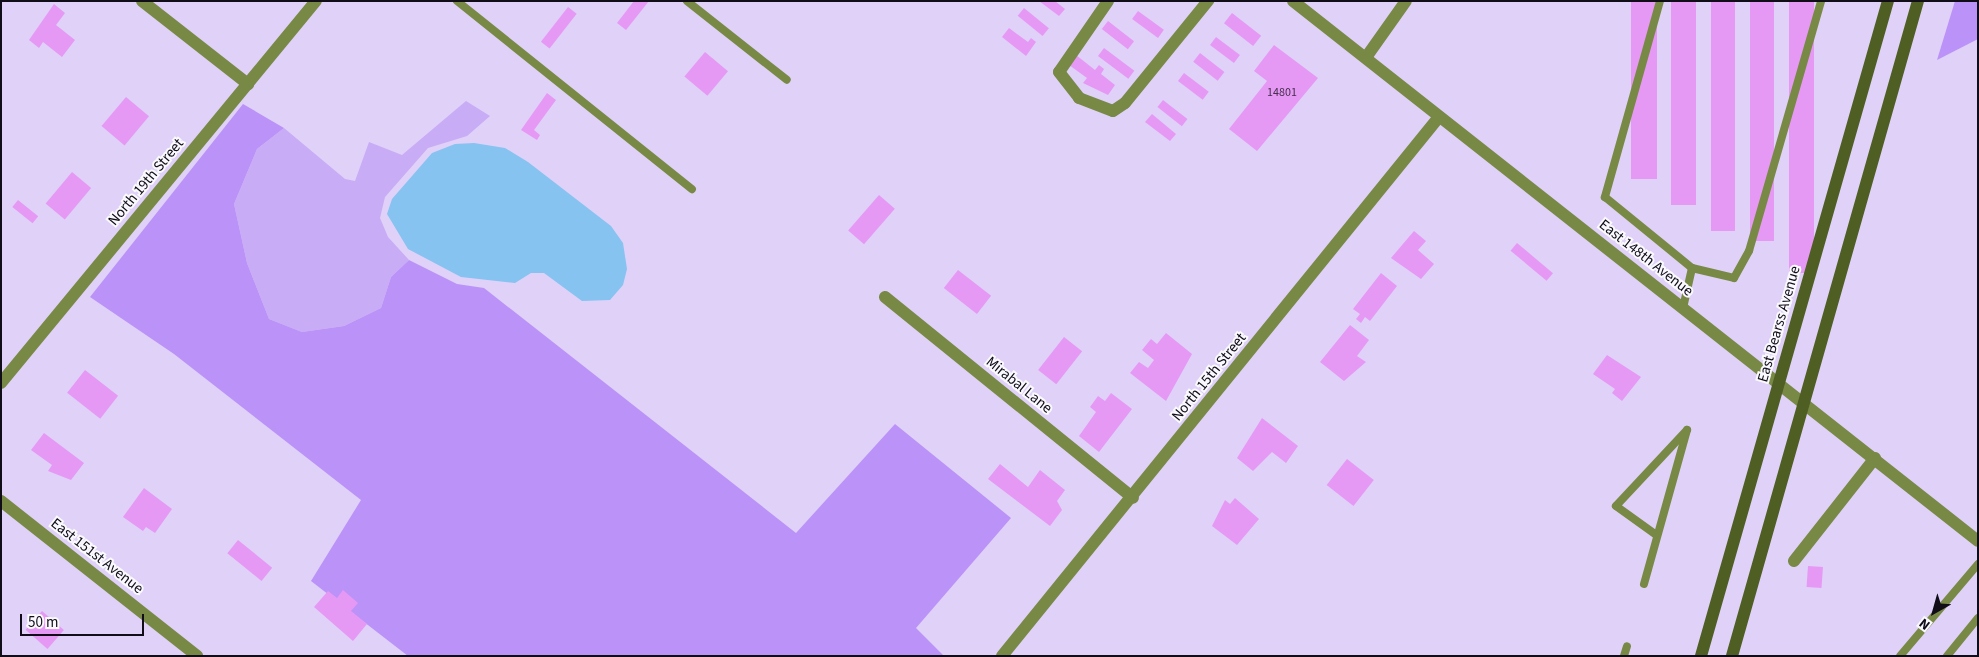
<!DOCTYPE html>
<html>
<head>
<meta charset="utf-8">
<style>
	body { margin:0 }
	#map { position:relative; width:1979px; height:657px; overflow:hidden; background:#dfd1f8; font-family:"Source Sans 3",sans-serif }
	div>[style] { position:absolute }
	.green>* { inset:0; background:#c8acf6 }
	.forest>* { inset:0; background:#bb92f8 }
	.water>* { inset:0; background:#86c3f0 }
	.building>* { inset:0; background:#e699f4; transform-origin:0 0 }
	.service>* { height:8px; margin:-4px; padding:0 4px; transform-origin:4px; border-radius:4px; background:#788946 }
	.minor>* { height:12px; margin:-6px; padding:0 6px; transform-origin:6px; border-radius:6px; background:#788946 }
	.secondary>* { height:12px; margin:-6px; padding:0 6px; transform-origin:6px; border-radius:6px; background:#4f5e23 }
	span { translate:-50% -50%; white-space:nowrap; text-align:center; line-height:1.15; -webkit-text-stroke:4px #faf9fd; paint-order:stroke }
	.number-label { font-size:12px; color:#462f4f }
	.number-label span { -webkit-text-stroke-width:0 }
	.street-label { font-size:15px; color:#100c18 }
	.frame { position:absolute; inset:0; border:2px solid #100c18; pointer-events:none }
	.north { position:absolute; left:1909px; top:587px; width:50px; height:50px; -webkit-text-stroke:4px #faf9fd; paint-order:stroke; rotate:218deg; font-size:14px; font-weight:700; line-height:20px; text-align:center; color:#100c18 }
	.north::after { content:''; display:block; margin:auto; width:18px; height:22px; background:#100c18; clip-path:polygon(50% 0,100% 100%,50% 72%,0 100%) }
	.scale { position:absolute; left:20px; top:614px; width:124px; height:22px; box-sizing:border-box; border:2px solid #100c18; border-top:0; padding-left:6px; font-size:15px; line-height:18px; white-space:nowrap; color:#100c18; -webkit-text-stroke:4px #faf9fd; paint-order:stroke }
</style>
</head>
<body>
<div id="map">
	<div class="green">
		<div style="clip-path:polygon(466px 101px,490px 116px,467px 136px,428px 148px,385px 197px,380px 218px,388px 237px,409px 260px,391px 277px,381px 308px,344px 326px,302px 332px,269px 319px,247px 263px,234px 204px,257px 149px,284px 128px,345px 179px,355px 181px,369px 142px,402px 155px)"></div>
	</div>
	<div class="forest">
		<div style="clip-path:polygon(1955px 1px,1978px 1px,1978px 39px,1937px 60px)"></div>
		<div style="clip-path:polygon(243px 104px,284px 128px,257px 149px,234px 204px,247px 263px,269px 319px,302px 332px,344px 326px,381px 308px,391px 277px,409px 260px,457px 284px,484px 288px,796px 533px,895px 424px,1011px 518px,916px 628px,944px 656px,408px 656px,311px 581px,361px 500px,174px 354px,90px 297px)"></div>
	</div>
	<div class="water">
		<div style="clip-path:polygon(474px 143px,505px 148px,528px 162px,611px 226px,623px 243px,627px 269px,623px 285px,610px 300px,582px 301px,544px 273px,531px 273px,515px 283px,461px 277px,408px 249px,387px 214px,392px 199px,432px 153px,455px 144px)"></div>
	</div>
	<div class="building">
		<div style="clip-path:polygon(634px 1px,649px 1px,626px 30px,617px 23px)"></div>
		<div style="clip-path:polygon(1039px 1px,1055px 1px,1065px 9px,1059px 16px)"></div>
		<div style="left:1631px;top:1px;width:26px;height:178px"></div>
		<div style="left:1671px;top:1px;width:25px;height:204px"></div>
		<div style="left:1711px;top:1px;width:24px;height:230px"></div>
		<div style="left:1750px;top:1px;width:24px;height:240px"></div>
		<div style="left:1789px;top:1px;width:25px;height:272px"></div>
		<div style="clip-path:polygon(54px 4px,65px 13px,56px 25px,75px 40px,62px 57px,43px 42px,39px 48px,29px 40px)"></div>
		<div style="left:568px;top:7px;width:11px;height:44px;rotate:38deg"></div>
		<div style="left:1024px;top:8px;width:32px;height:10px;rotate:39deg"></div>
		<div style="left:1138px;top:11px;width:32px;height:10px;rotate:36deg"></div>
		<div style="left:1232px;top:13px;width:37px;height:13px;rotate:38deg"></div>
		<div style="left:1108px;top:21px;width:33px;height:10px;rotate:38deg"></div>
		<div style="clip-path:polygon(1009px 28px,1028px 42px,1031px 38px,1036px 42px,1026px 56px,1002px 37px)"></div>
		<div style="left:1216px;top:37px;width:30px;height:10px;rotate:37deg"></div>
		<div style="clip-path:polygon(1274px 45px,1318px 78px,1257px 151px,1229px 129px,1267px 81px,1254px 71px)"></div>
		<div style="left:1104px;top:48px;width:38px;height:10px;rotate:37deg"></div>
		<div style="left:705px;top:52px;width:30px;height:32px;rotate:40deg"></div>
		<div style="left:1200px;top:53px;width:31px;height:11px;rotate:38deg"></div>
		<div style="clip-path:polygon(1076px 55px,1095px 70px,1099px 65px,1104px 69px,1101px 74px,1115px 85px,1108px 95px,1083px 83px,1087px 78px,1069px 65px)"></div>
		<div style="left:1184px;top:73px;width:31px;height:10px;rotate:37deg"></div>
		<div style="clip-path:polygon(547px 93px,556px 100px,534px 130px,540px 135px,537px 140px,521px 130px)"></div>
		<div style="left:126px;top:97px;width:30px;height:38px;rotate:40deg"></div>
		<div style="left:1163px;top:100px;width:31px;height:9px;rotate:38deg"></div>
		<div style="clip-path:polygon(1152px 114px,1176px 134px,1170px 141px,1145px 122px)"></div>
		<div style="left:72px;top:172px;width:25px;height:41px;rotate:40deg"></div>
		<div style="left:879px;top:195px;width:21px;height:47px;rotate:41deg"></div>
		<div style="left:18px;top:200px;width:26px;height:9px;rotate:39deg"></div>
		<div style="clip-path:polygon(1414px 231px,1426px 241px,1418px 250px,1434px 264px,1421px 279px,1391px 258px)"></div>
		<div style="left:1517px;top:243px;width:47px;height:10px;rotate:40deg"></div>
		<div style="left:958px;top:270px;width:42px;height:23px;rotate:38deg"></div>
		<div style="clip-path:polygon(1381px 273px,1397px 286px,1370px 321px,1365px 317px,1361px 323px,1356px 319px,1360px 314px,1353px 309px)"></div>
		<div style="clip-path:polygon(1350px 325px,1369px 340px,1357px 356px,1366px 362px,1344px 381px,1320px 362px)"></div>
		<div style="clip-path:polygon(1166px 333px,1192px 354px,1166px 401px,1130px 373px,1139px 362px,1148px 368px,1154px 360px,1142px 350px,1151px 339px,1157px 344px)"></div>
		<div style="left:1064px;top:337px;width:23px;height:42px;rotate:38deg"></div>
		<div style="clip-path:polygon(1607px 355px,1641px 377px,1622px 401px,1612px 393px,1615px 389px,1593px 374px)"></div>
		<div style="left:85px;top:370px;width:42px;height:29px;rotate:38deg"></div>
		<div style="clip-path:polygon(1111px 393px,1132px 409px,1099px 452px,1079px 436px,1096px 412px,1090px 407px,1098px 396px,1105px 401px)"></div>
		<div style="clip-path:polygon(1262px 418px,1298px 446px,1286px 463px,1272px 452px,1253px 471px,1237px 458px)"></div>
		<div style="clip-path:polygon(44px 433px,84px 463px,71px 480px,48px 471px,52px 465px,31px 450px)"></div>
		<div style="left:1347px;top:459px;width:34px;height:33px;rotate:38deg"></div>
		<div style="clip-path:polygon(1000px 464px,1028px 487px,1040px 470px,1065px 490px,1057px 501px,1062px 510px,1050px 526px,988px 479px)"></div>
		<div style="clip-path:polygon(144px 488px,172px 509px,155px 533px,146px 527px,143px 531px,123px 517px)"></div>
		<div style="clip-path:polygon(1235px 498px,1259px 519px,1237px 545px,1212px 526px,1225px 500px,1230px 504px)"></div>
		<div style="left:238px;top:540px;width:44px;height:17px;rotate:39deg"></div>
		<div style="left:1808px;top:566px;width:15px;height:21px;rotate:4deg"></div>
		<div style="clip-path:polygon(343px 590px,358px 603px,351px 611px,367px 624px,353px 641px,314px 607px,328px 591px,337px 598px)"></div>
		<div style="left:42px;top:611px;width:29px;height:25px;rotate:41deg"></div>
	</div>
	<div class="service">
		<div style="left:457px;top:1px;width:301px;rotate:38.7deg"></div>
		<div style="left:687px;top:1px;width:127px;rotate:38.3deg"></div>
		<div style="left:1660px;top:1px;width:204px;rotate:105.7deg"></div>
		<div style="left:1605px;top:197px;width:112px;rotate:39.2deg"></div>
		<div style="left:1692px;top:268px;width:43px;rotate:13.4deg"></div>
		<div style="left:1734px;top:278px;width:31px;rotate:-61deg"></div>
		<div style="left:1749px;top:251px;width:260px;rotate:-73.9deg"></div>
		<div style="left:1683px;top:308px;width:41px;rotate:-77.3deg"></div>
		<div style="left:1644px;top:584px;width:160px;rotate:-74.4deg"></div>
		<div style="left:1687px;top:430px;width:104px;rotate:133.1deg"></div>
		<div style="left:1616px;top:506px;width:48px;rotate:35.7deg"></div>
		<div style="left:1624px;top:656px;width:10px;rotate:-73deg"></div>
		<div style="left:1900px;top:656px;width:121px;rotate:-49.7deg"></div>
		<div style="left:1947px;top:656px;width:49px;rotate:-50.8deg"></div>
	</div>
	<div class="minor">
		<div style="left:142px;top:1px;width:135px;rotate:38.1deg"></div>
		<div style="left:1108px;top:1px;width:86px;rotate:124.6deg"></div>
		<div style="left:1059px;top:72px;width:33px;rotate:52deg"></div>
		<div style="left:1079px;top:98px;width:36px;rotate:21deg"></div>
		<div style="left:1113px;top:111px;width:14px;rotate:-34deg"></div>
		<div style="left:1125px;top:103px;width:132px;rotate:-50.9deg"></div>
		<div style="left:1293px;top:1px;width:872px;rotate:38.25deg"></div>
		<div style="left:1367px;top:56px;width:67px;rotate:-54.7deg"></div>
		<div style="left:885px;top:297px;width:319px;rotate:39deg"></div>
		<div style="left:1px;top:383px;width:495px;rotate:-50.5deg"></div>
		<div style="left:1px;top:501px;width:250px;rotate:38.3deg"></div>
		<div style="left:1794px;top:561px;width:131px;rotate:-51.8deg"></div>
		<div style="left:1002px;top:656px;width:694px;rotate:-50.97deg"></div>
	</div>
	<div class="secondary">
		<div style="left:1701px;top:656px;width:681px;rotate:-74.07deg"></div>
		<div style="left:1732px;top:656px;width:681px;rotate:-74.15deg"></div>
	</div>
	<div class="number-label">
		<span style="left:1282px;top:93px">14801</span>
	</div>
	<div class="street-label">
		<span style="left:146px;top:182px;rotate:-50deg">North 19th Street</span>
		<span style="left:1646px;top:258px;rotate:38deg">East 148th Avenue</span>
		<span style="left:1779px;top:324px;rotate:-74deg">East Bearss Avenue</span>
		<span style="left:1209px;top:377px;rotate:-51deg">North 15th Street</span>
		<span style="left:1019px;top:385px;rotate:39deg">Mirabal Lane</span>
		<span style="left:97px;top:556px;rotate:38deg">East 151st Avenue</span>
	</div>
	<div class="frame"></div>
	<div class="north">N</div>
	<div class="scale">50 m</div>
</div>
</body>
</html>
